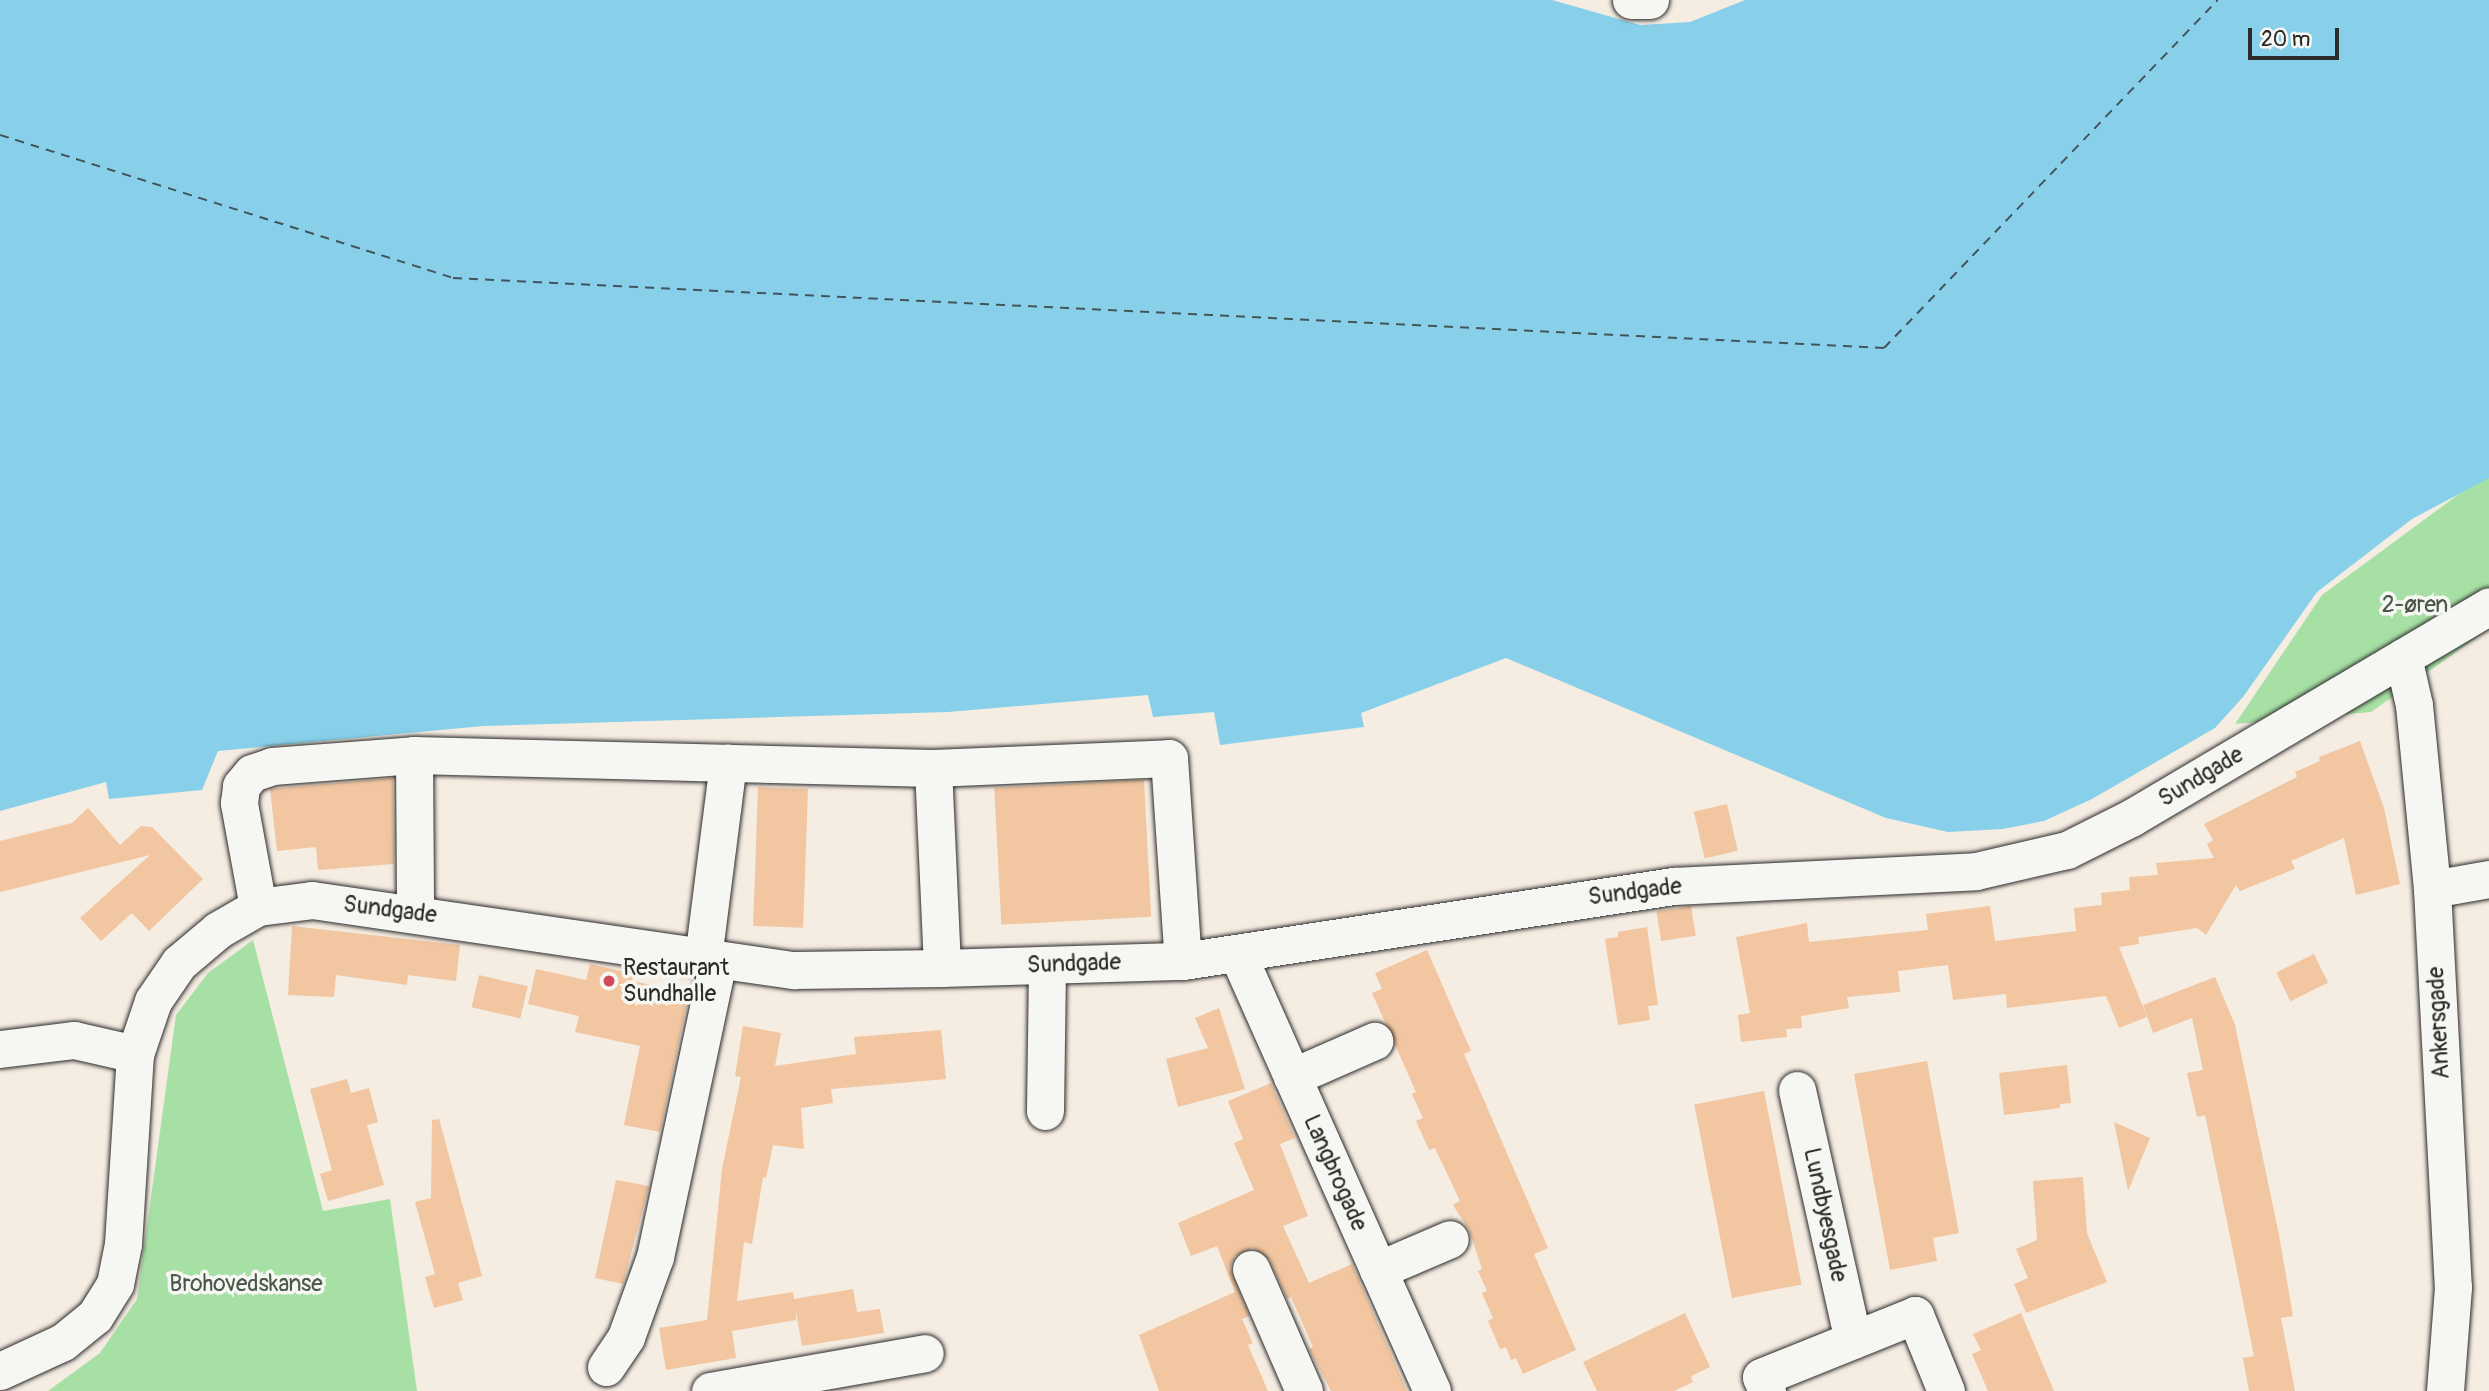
<!DOCTYPE html>
<html>
<head>
<meta charset="utf-8">
<style>
	body { margin:0 }
	#map { position:relative; width:2489px; height:1391px; overflow:hidden; background:#f5ece2; font-family:Pangolin,sans-serif }
	div>[style] { position:absolute }
	.green>* { inset:0; background:#a7e0a5 }
	.water>* { inset:0; background:#88d0ea }
	.ferry>* { height:2px; margin-top:-1px; transform-origin:0; background:repeating-linear-gradient(90deg,#42545b 0 9px,transparent 0 16px) }
	.building>* { inset:0; background:#f1c6a0; transform-origin:0 0 }
	.roads { filter:drop-shadow(0 0 2px #2b2b2b) drop-shadow(0 0 2px #2b2b2b) }
	.minor>* { height:37px; margin:-18.5px; padding:0 18.5px; transform-origin:18.5px; border-radius:18.5px; background:#f6f6f2 }
	.dots>* { width:19px; height:19px; translate:-50% -50%; box-sizing:border-box; border:4px solid #f6f6f2; border-radius:50% }
	span { translate:-50% -50%; white-space:nowrap; text-align:center; line-height:1.15; -webkit-text-stroke:7px #f6f6f2; paint-order:stroke }
	.park-label { font-size:23px; color:#4a584a }
	.street-label { font-size:23px; color:#2b2b2b }
	.poi-label { font-size:23px; color:#2b2b2b }
	.left { translate:0 -50%; text-align:left }
	.scale { position:absolute; left:2248px; top:28px; width:91px; height:32px; box-sizing:border-box; border:4px solid #2b2b2b; border-top:0; padding-left:9px; font-size:21px; line-height:24px; white-space:nowrap; color:#2b2b2b; -webkit-text-stroke:5px #f6f6f2; paint-order:stroke }
</style>
</head>
<body>
<div id="map">
	<div class="green">
		<div style="clip-path:polygon(2489px 472px,2489px 629px,2371px 712px,2235px 724px,2322px 595px)"></div>
		<div style="clip-path:polygon(253px 940px,323px 1211px,390px 1199px,417px 1391px,48px 1391px,100px 1353px,137px 1299px,176px 1015px,208px 973px)"></div>
	</div>
	<div class="water">
		<div style="clip-path:polygon(0 0,1552px 0,1640px 25px,1690px 22px,1745px 0,2489px 0,2489px 478px,2412px 519px,2317px 592px,2243px 697px,2215px 728px,2092px 799px,2044px 821px,2003px 829px,1948px 832px,1886px 818px,1506px 658px,1361px 713px,1364px 727px,1220px 745px,1214px 712px,1153px 717px,1148px 695px,948px 712px,483px 726px,218px 751px,202px 790px,109px 799px,106px 782px,0 811px)"></div>
	</div>
	<div class="ferry">
		<div style="left:0;top:135px;width:475px;rotate:17.5deg"></div>
		<div style="left:453px;top:278px;width:1433px;rotate:2.8deg"></div>
		<div style="left:1884px;top:348px;width:482px;rotate:-46.2deg"></div>
	</div>
	<div class="building">
		<div style="clip-path:polygon(2360px 741px,2384px 808px,2400px 884px,2356px 895px,2344px 838px,2291px 861px,2295px 869px,2240px 891px,2236px 885px,2206px 935px,2197px 928px,2138px 937px,2139px 944px,2119px 947px,2147px 1017px,2119px 1028px,2106px 996px,2007px 1008px,2006px 994px,1953px 1000px,1948px 965px,1898px 971px,1900px 992px,1847px 997px,1849px 1008px,1801px 1016px,1802px 1028px,1786px 1029px,1787px 1037px,1741px 1042px,1738px 1015px,1750px 1013px,1736px 937px,1807px 923px,1809px 942px,1928px 930px,1926px 914px,1990px 906px,1995px 941px,2076px 931px,2074px 908px,2102px 905px,2101px 893px,2130px 890px,2129px 877px,2158px 875px,2156px 863px,2214px 858px,2207px 844px,2213px 840px,2204px 824px,2297px 777px,2295px 772px,2320px 761px,2319px 757px)"></div>
		<div style="clip-path:polygon(393px 778px,394px 864px,318px 870px,316px 847px,277px 851px,270px 789px)"></div>
		<div style="left:1144px;top:780px;width:137px;height:150px;rotate:87deg"></div>
		<div style="left:758px;top:787px;width:50px;height:139px;rotate:2deg"></div>
		<div style="left:1727px;top:804px;width:48px;height:34px;rotate:77deg"></div>
		<div style="clip-path:polygon(88px 808px,120px 845px,141px 826px,152px 827px,203px 879px,149px 931px,132px 913px,101px 941px,80px 918px,150px 855px,0 892px,0 841px,72px 823px)"></div>
		<div style="left:1691px;top:906px;width:30px;height:35px;rotate:81deg"></div>
		<div style="clip-path:polygon(292px 926px,460px 945px,456px 981px,408px 975px,407px 985px,336px 975px,334px 997px,288px 995px)"></div>
		<div style="clip-path:polygon(1647px 927px,1658px 1005px,1648px 1006px,1650px 1020px,1618px 1025px,1605px 939px,1618px 937px,1618px 932px)"></div>
		<div style="clip-path:polygon(1427px 950px,1471px 1051px,1464px 1054px,1548px 1248px,1534px 1254px,1576px 1350px,1523px 1374px,1516px 1358px,1511px 1360px,1506px 1347px,1500px 1349px,1488px 1321px,1493px 1318px,1482px 1293px,1487px 1291px,1478px 1271px,1482px 1269px,1469px 1230px,1453px 1205px,1460px 1201px,1435px 1148px,1429px 1150px,1416px 1121px,1423px 1118px,1412px 1094px,1416px 1092px,1372px 993px,1382px 989px,1375px 973px)"></div>
		<div style="left:2314px;top:954px;width:32px;height:42px;rotate:64deg"></div>
		<div style="clip-path:polygon(590px 964px,634px 974px,632px 981px,689px 993px,660px 1132px,624px 1125px,640px 1046px,575px 1032px,579px 1016px,528px 1004px,536px 969px,586px 980px)"></div>
		<div style="left:479px;top:975px;width:50px;height:33px;rotate:13deg"></div>
		<div style="clip-path:polygon(2215px 977px,2235px 1025px,2279px 1235px,2293px 1316px,2281px 1318px,2295px 1391px,2249px 1391px,2243px 1358px,2254px 1356px,2232px 1246px,2205px 1115px,2197px 1117px,2187px 1073px,2203px 1070px,2192px 1018px,2153px 1033px,2143px 1005px)"></div>
		<div style="clip-path:polygon(1219px 1008px,1245px 1089px,1178px 1107px,1166px 1059px,1208px 1048px,1195px 1018px)"></div>
		<div style="clip-path:polygon(743px 1026px,781px 1033px,775px 1066px,856px 1054px,854px 1037px,941px 1030px,946px 1079px,831px 1089px,833px 1103px,801px 1108px,804px 1149px,773px 1145px,766px 1178px,763px 1177px,752px 1244px,744px 1242px,737px 1301px,793px 1292px,794px 1299px,853px 1289px,857px 1312px,880px 1309px,884px 1333px,802px 1346px,796px 1312px,796px 1320px,732px 1331px,736px 1358px,666px 1370px,659px 1328px,707px 1320px,722px 1169px,741px 1077px,735px 1076px)"></div>
		<div style="clip-path:polygon(1927px 1061px,1959px 1233px,1933px 1238px,1937px 1261px,1890px 1270px,1854px 1074px)"></div>
		<div style="clip-path:polygon(2067px 1065px,2071px 1103px,2060px 1104px,2060px 1108px,2004px 1115px,1999px 1073px)"></div>
		<div style="clip-path:polygon(347px 1079px,351px 1093px,369px 1088px,378px 1122px,367px 1125px,384px 1185px,328px 1201px,320px 1174px,332px 1170px,310px 1089px)"></div>
		<div style="clip-path:polygon(1271px 1083px,1295px 1138px,1280px 1144px,1308px 1216px,1283px 1226px,1309px 1283px,1352px 1264px,1407px 1391px,1331px 1391px,1309px 1349px,1313px 1347px,1291px 1297px,1287px 1299px,1270px 1260px,1253px 1248px,1235px 1256px,1230px 1267px,1249px 1316px,1242px 1319px,1253px 1343px,1248px 1345px,1268px 1391px,1159px 1391px,1139px 1335px,1235px 1292px,1217px 1246px,1191px 1256px,1178px 1223px,1254px 1190px,1234px 1143px,1243px 1139px,1228px 1101px)"></div>
		<div style="left:1764px;top:1091px;width:197px;height:71px;rotate:79deg"></div>
		<div style="clip-path:polygon(439px 1119px,482px 1276px,458px 1283px,463px 1300px,434px 1308px,425px 1277px,435px 1274px,415px 1202px,431px 1198px,432px 1120px)"></div>
		<div style="clip-path:polygon(2114px 1122px,2150px 1138px,2128px 1191px)"></div>
		<div style="clip-path:polygon(2083px 1177px,2087px 1233px,2107px 1282px,2026px 1313px,2014px 1284px,2028px 1278px,2016px 1249px,2037px 1240px,2033px 1181px)"></div>
		<div style="clip-path:polygon(616px 1180px,649px 1186px,623px 1284px,595px 1278px)"></div>
		<div style="clip-path:polygon(1685px 1313px,1710px 1367px,1691px 1376px,1693px 1382px,1674px 1391px,1597px 1391px,1583px 1362px)"></div>
		<div style="clip-path:polygon(2021px 1313px,2054px 1391px,1988px 1391px,1972px 1354px,1981px 1350px,1973px 1334px)"></div>
	</div>
	<div class="roads">
		<div class="minor">
			<div style="left:1631px;top:0;width:19px"></div>
			<div style="left:2403px;top:657px;width:49px;rotate:77.1deg"></div>
			<div style="left:2414px;top:705px;width:185px;rotate:84.4deg"></div>
			<div style="left:2432px;top:889px;width:399px;rotate:87deg"></div>
			<div style="left:2453px;top:1287px;width:104px;rotate:94.4deg"></div>
			<div style="left:414px;top:755px;width:157px;rotate:89.6deg"></div>
			<div style="left:933px;top:768px;width:200px;rotate:87.4deg"></div>
			<div style="left:2432px;top:889px;width:58px;rotate:-10deg"></div>
			<div style="left:258px;top:907px;width:106px;rotate:-100.4deg"></div>
			<div style="left:239px;top:803px;width:17px;rotate:-83deg"></div>
			<div style="left:241px;top:786px;width:17px;rotate:-50deg"></div>
			<div style="left:252px;top:773px;width:21px;rotate:-19deg"></div>
			<div style="left:272px;top:766px;width:142px;rotate:-4.4deg"></div>
			<div style="left:414px;top:755px;width:519px;rotate:1.43deg"></div>
			<div style="left:933px;top:768px;width:236px;rotate:-2.4deg"></div>
			<div style="left:1169px;top:758px;width:203px;rotate:86.1deg"></div>
			<div style="left:1238px;top:955px;width:477px;rotate:66deg"></div>
			<div style="left:703px;top:958px;width:197px;rotate:-82.7deg"></div>
			<div style="left:0;top:1049px;width:75px;rotate:-6.9deg"></div>
			<div style="left:74px;top:1040px;width:63px;rotate:12.9deg"></div>
			<div style="left:1292px;top:1077px;width:90px;rotate:-23.7deg"></div>
			<div style="left:1797px;top:1090px;width:256px;rotate:77.4deg"></div>
			<div style="left:1045px;top:1111px;width:146px;rotate:-89.2deg"></div>
			<div style="left:1251px;top:1269px;width:133px;rotate:66.5deg"></div>
			<div style="left:1378px;top:1270px;width:78px;rotate:-23.3deg"></div>
			<div style="left:606px;top:1367px;width:36px;rotate:-56deg"></div>
			<div style="left:626px;top:1337px;width:85px;rotate:-70.1deg"></div>
			<div style="left:655px;top:1257px;width:304px;rotate:-78deg"></div>
			<div style="left:0;top:1371px;width:69px;rotate:-24.7deg"></div>
			<div style="left:63px;top:1342px;width:41px;rotate:-39.1deg"></div>
			<div style="left:95px;top:1316px;width:38px;rotate:-58deg"></div>
			<div style="left:115px;top:1284px;width:41px;rotate:-78.7deg"></div>
			<div style="left:123px;top:1244px;width:190px;rotate:-86.4deg"></div>
			<div style="left:135px;top:1054px;width:56px;rotate:-71.2deg"></div>
			<div style="left:153px;top:1001px;width:46px;rotate:-55.6deg"></div>
			<div style="left:179px;top:963px;width:51px;rotate:-40.2deg"></div>
			<div style="left:218px;top:930px;width:46px;rotate:-29.9deg"></div>
			<div style="left:258px;top:907px;width:54px;rotate:-7.4deg"></div>
			<div style="left:312px;top:900px;width:487px;rotate:8.3deg"></div>
			<div style="left:794px;top:970px;width:148px;rotate:-0.8deg"></div>
			<div style="left:942px;top:968px;width:241px;rotate:-1.7deg"></div>
			<div style="left:1183px;top:961px;width:496px;rotate:-8.7deg"></div>
			<div style="left:1673px;top:886px;width:303px;rotate:-2.8deg"></div>
			<div style="left:1976px;top:871px;width:93px;rotate:-13deg"></div>
			<div style="left:2067px;top:850px;width:72px;rotate:-26.6deg"></div>
			<div style="left:2131px;top:818px;width:416px;rotate:-30.6deg"></div>
			<div style="left:710px;top:1391px;width:218px;rotate:-10deg"></div>
			<div style="left:1767px;top:1391px;width:15px;rotate:-113deg"></div>
			<div style="left:1761px;top:1377px;width:166px;rotate:-21.9deg"></div>
			<div style="left:1915px;top:1315px;width:82px;rotate:67.8deg"></div>
		</div>
	</div>
	<div class="dots">
		<div style="left:609px;top:981px;background:#d1495b"></div>
	</div>
	<div class="park-label">
		<span style="left:2415px;top:605px">2-øren</span>
		<span style="left:246px;top:1284px">Brohovedskanse</span>
	</div>
	<div class="street-label">
		<span style="left:2201px;top:777px;rotate:-31deg">Sundgade</span>
		<span style="left:1635px;top:892px;rotate:-7deg">Sundgade</span>
		<span style="left:390px;top:910px;rotate:7deg">Sundgade</span>
		<span style="left:1074px;top:964px;rotate:-2deg">Sundgade</span>
		<span style="left:2439px;top:1023px;rotate:-93deg">Ankersgade</span>
		<span style="left:1335px;top:1173px;rotate:66deg">Langbrogade</span>
		<span style="left:1825px;top:1215px;rotate:78deg">Lundbyesgade</span>
	</div>
	<div class="poi-label">
		<span class="left" style="left:623px;top:981px">Restaurant<br>Sundhalle</span>
	</div>
	<div class="scale">20 m</div>
</div>
</body>
</html>
